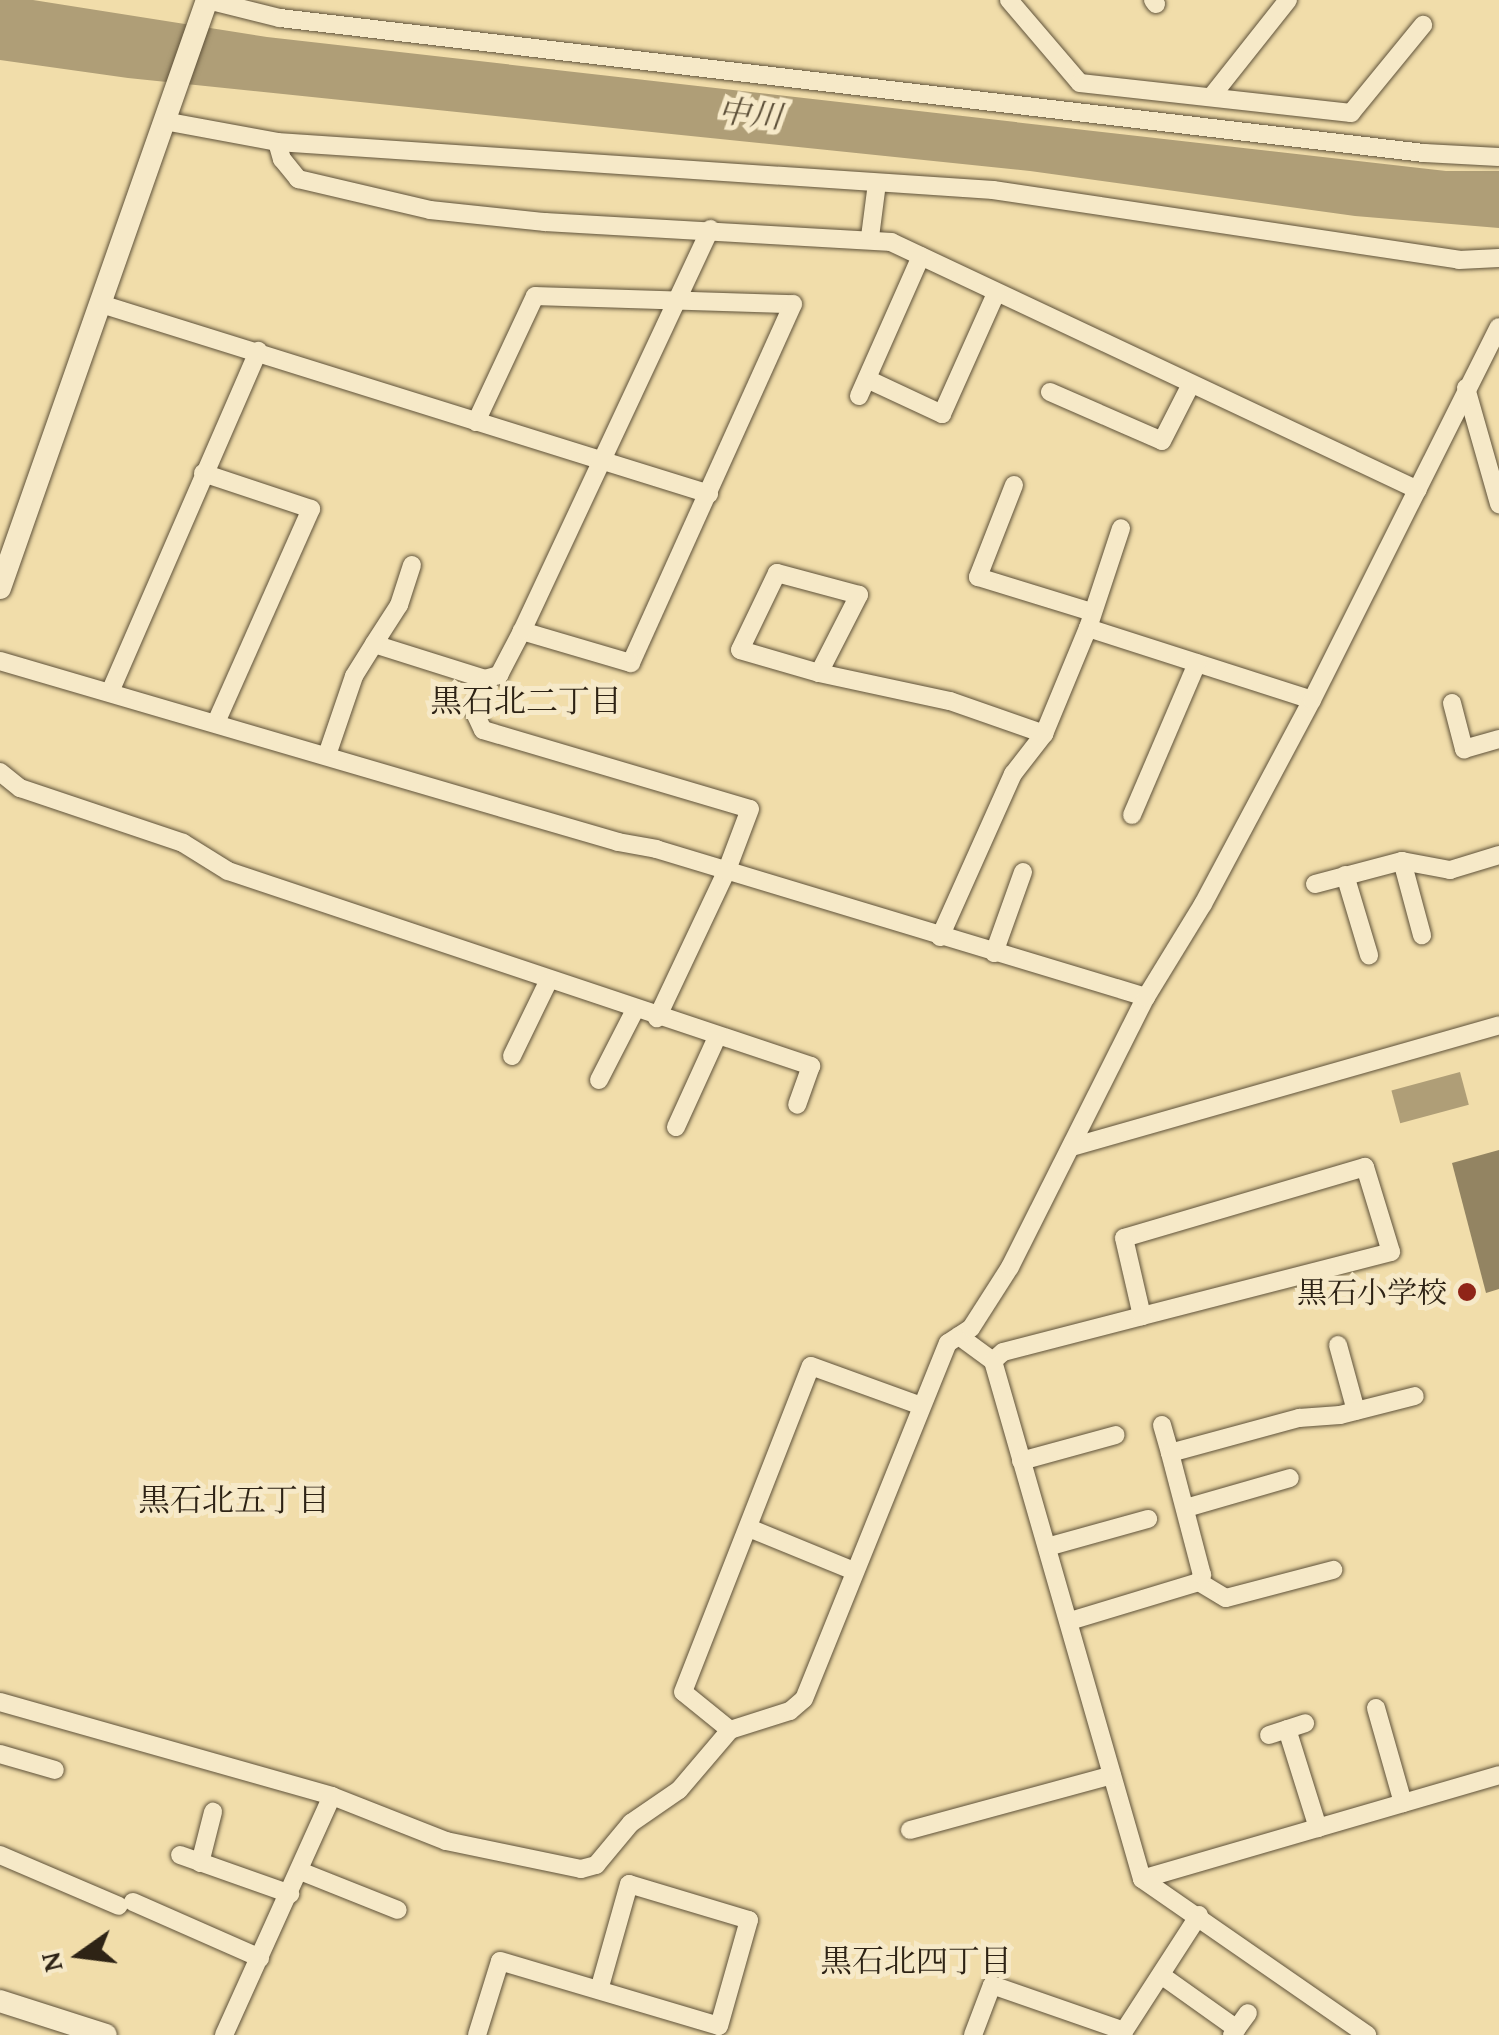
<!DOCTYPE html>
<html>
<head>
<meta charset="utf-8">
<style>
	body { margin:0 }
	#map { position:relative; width:1499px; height:2035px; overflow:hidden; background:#f1ddaa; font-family:"Gentium Book Plus","Noto Serif JP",serif }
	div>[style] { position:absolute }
	.water>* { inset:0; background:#af9e77; transform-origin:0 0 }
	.building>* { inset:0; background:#938462 }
	.roads { filter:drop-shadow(0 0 2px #5f523a) drop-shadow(0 0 2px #5f523a) }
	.minor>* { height:18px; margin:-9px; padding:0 9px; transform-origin:9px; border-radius:9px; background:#f6e9c8 }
	.tertiary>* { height:22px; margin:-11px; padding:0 11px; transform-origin:11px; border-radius:11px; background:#f6e9c8 }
	.dots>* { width:28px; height:28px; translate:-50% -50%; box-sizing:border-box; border:5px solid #f6e9c8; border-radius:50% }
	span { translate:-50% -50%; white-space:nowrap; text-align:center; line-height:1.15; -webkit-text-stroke:10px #f6e9c8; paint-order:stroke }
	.poi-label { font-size:30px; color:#2e2315 }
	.right { translate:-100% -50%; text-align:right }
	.water-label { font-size:32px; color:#5b4e37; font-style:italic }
	.neighbourhood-label { font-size:32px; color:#2e2315 }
	.north { position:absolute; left:30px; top:1905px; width:100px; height:100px; -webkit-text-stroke:8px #f6e9c8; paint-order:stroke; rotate:256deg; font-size:28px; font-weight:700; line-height:40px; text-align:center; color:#2e2315 }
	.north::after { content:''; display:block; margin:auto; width:35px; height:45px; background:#2e2315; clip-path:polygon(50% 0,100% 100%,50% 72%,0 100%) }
</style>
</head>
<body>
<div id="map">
	<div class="water">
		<div style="clip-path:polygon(0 0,33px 0,267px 37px,1446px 171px,1499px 171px,1499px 228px,1355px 216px,1030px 171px,128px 78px,0 60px)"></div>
		<div style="left:1460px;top:1072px;width:34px;height:71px;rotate:75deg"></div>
	</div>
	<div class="building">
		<div style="clip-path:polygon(1499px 1150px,1499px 1289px,1486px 1293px,1452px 1163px)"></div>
	</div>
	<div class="roads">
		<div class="minor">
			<div style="left:207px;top:0;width:75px;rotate:13.9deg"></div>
			<div style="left:280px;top:18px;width:1152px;rotate:6.73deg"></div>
			<div style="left:1424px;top:153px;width:75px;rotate:3.1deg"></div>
			<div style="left:1009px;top:0;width:109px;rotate:49.5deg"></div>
			<div style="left:1080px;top:83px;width:273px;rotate:6.3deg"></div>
			<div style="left:1351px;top:113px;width:114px;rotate:-50.7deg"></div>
			<div style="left:1153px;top:0;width:5px;rotate:53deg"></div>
			<div style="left:1211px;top:97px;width:124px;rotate:-51.6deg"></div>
			<div style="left:164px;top:121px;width:115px;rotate:10.5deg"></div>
			<div style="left:277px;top:142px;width:18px;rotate:74deg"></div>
			<div style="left:282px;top:159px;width:26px;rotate:51deg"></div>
			<div style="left:298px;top:179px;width:136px;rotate:13.2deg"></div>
			<div style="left:430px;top:210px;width:116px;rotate:6deg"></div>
			<div style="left:545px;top:222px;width:347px;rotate:3.3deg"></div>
			<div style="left:891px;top:242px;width:582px;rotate:25.2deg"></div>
			<div style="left:277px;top:142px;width:718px;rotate:3.84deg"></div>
			<div style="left:993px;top:190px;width:471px;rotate:8.5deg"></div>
			<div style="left:1459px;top:260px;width:40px;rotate:-2.9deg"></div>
			<div style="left:870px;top:237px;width:54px;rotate:-82.6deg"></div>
			<div style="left:101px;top:304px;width:637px;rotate:17.35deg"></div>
			<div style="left:867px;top:379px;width:83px;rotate:25deg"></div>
			<div style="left:942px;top:414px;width:133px;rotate:-65.9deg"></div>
			<div style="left:1466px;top:388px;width:121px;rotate:74.1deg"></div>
			<div style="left:1050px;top:392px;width:122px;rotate:23.6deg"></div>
			<div style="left:1162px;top:441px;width:64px;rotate:-63deg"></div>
			<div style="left:859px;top:396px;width:153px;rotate:-66.1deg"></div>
			<div style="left:476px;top:422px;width:139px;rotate:-64.9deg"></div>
			<div style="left:535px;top:296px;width:258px;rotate:1.8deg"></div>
			<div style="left:793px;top:304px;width:394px;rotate:114.3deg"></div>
			<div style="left:631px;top:663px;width:114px;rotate:-163.6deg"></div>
			<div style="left:203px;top:473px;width:114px;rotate:18.4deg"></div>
			<div style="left:311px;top:509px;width:233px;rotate:114deg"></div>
			<div style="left:1014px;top:485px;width:99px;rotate:111.4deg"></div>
			<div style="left:978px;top:577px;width:119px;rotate:17.1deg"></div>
			<div style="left:412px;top:565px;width:42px;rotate:108deg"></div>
			<div style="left:399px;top:605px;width:46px;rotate:122.7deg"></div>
			<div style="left:374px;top:644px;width:116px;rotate:17.5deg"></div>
			<div style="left:485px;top:679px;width:34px;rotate:109deg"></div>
			<div style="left:474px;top:711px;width:21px;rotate:65deg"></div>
			<div style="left:483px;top:730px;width:278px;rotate:16.5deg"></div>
			<div style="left:750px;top:809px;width:65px;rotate:110.7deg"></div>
			<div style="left:727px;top:870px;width:164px;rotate:115.3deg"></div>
			<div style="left:1088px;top:628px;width:235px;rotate:17.8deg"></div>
			<div style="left:0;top:661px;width:644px;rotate:16.32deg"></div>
			<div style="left:618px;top:842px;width:39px;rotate:10deg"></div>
			<div style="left:656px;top:849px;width:512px;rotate:16.81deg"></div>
			<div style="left:819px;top:673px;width:88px;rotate:-62.9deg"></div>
			<div style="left:859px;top:595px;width:85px;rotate:-165deg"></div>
			<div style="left:777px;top:573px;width:85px;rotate:115.7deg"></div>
			<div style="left:740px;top:650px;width:82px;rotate:16.2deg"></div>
			<div style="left:819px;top:673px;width:134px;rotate:12.1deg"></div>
			<div style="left:950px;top:701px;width:100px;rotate:19.3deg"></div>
			<div style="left:485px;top:679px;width:15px;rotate:-16deg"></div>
			<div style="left:499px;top:675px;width:50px;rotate:-62.4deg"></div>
			<div style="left:522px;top:631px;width:444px;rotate:-64.9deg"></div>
			<div style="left:110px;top:692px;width:372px;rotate:-66.5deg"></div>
			<div style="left:1452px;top:703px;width:48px;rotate:75.4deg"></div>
			<div style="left:1464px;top:749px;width:36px;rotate:-16deg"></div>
			<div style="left:327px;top:755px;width:83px;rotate:-71.1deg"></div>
			<div style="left:354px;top:676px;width:38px;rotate:-58deg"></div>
			<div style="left:0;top:772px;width:26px;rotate:39deg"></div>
			<div style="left:20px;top:788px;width:172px;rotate:18.6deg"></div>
			<div style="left:183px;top:843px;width:53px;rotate:31.9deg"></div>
			<div style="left:228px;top:871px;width:615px;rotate:18.49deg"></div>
			<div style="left:811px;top:1066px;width:41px;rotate:109.7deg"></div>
			<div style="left:1132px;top:815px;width:165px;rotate:-66.8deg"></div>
			<div style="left:1402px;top:861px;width:77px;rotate:74.9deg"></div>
			<div style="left:1345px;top:875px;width:84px;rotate:73.3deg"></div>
			<div style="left:1315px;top:884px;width:90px;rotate:-14.8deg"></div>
			<div style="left:1402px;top:861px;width:49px;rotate:10.6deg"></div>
			<div style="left:1450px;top:870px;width:51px;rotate:-17deg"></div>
			<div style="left:940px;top:937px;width:179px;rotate:-65.9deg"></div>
			<div style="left:1013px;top:774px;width:51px;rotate:-52.2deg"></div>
			<div style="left:1044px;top:734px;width:115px;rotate:-67.5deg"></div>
			<div style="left:1088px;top:628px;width:105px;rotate:-71.7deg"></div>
			<div style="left:994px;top:953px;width:86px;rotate:-70.3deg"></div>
			<div style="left:512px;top:1056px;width:82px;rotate:-64.1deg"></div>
			<div style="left:599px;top:1080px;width:79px;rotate:-62.8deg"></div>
			<div style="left:676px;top:1127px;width:99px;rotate:-65.5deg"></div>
			<div style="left:1072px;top:1147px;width:444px;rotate:-15.9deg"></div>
			<div style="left:959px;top:1336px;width:42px;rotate:36.3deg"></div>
			<div style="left:993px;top:1361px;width:539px;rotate:73.95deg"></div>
			<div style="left:1142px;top:1879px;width:274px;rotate:34.7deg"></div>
			<div style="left:1338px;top:1345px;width:68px;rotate:74.7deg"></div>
			<div style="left:993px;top:1361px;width:13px;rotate:-42deg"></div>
			<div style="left:1003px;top:1352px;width:144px;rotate:-14.5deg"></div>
			<div style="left:1142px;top:1316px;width:257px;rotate:-14.4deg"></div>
			<div style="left:1391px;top:1252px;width:89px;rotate:-107deg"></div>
			<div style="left:1365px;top:1167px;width:251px;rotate:163.6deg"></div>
			<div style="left:1124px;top:1238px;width:80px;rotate:77deg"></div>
			<div style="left:1162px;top:1425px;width:29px;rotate:74deg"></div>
			<div style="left:1021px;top:1461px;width:98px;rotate:-15.3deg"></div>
			<div style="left:1186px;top:1508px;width:108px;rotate:-16.1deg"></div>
			<div style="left:749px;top:1528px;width:113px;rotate:22.3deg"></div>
			<div style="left:1047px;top:1547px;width:105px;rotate:-15.5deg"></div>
			<div style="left:1199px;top:1582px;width:31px;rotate:31deg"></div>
			<div style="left:1226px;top:1598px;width:111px;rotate:-14.7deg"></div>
			<div style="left:1070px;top:1621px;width:135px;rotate:-16.8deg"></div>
			<div style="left:1199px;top:1582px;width:8px;rotate:-67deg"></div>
			<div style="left:1202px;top:1575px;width:126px;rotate:-104.7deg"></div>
			<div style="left:1170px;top:1453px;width:134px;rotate:-15.2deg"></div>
			<div style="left:1299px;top:1418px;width:41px;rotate:-4.2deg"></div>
			<div style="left:1340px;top:1415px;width:77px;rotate:-14.2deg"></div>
			<div style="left:0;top:1702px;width:345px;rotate:15.8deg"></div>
			<div style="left:332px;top:1796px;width:123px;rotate:21.5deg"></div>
			<div style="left:446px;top:1841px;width:138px;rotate:11.7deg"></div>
			<div style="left:581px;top:1869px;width:16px;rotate:-15deg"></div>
			<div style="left:596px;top:1865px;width:55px;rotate:-50.2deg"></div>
			<div style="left:631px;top:1823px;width:58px;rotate:-34.5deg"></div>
			<div style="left:679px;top:1790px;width:79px;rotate:-49.6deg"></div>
			<div style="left:730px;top:1730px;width:63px;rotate:-17.6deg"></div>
			<div style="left:790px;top:1711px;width:18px;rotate:-41deg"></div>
			<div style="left:804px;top:1699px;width:384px;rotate:-68deg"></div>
			<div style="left:948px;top:1343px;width:27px;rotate:-33deg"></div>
			<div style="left:971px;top:1328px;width:72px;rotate:-57.4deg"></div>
			<div style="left:1010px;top:1267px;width:302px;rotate:-63.3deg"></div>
			<div style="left:1146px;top:997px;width:109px;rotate:-58.5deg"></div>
			<div style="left:1203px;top:904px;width:231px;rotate:-61.9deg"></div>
			<div style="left:1312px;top:700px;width:417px;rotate:-63.4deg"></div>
			<div style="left:1376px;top:1708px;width:99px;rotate:74.1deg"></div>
			<div style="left:1287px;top:1729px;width:104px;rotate:72.6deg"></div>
			<div style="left:730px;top:1730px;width:60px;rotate:-141deg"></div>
			<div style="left:683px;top:1692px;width:350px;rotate:-68.6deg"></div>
			<div style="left:811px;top:1366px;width:115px;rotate:19.9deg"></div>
			<div style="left:1269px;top:1735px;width:38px;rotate:-18deg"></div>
			<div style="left:0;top:1754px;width:57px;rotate:16.2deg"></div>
			<div style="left:910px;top:1830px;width:209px;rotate:-15.2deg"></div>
			<div style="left:0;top:1855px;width:129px;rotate:23.2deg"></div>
			<div style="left:180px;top:1855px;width:117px;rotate:19.5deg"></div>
			<div style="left:200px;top:1863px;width:53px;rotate:-75.7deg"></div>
			<div style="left:300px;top:1871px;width:105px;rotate:21.7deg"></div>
			<div style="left:1142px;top:1879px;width:372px;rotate:-16.2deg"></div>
			<div style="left:133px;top:1902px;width:139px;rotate:23.8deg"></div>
			<div style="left:1161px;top:1975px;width:93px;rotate:35.4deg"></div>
			<div style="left:224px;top:2035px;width:262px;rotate:-65.7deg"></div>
			<div style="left:477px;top:2035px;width:77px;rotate:-72.7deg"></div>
			<div style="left:500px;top:1961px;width:228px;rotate:16.5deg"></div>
			<div style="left:719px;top:2026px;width:110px;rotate:-74.2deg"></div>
			<div style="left:749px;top:1920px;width:125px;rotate:-163.3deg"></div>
			<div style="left:629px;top:1884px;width:110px;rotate:105.8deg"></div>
			<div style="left:973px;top:2035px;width:53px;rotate:-69.2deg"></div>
			<div style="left:992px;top:1985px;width:140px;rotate:19.2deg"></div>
			<div style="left:1124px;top:2031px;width:138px;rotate:-57.1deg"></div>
			<div style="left:1232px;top:2035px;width:27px;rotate:-54deg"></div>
		</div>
		<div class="tertiary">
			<div style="left:0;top:588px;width:623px;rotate:-70.61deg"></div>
			<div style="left:0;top:2001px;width:111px;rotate:17.8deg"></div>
		</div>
	</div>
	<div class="dots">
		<div style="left:1467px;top:1292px;background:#8f2418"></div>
	</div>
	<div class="poi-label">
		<span class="right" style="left:1447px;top:1292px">黒石小学校</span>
	</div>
	<div class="water-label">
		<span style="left:750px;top:114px;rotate:6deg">中川</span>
	</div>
	<div class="neighbourhood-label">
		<span style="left:526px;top:701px">黒石北二丁目</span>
		<span style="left:234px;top:1500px">黒石北五丁目</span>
		<span style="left:916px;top:1961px">黒石北四丁目</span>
	</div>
	<div class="north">N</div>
</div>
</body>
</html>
